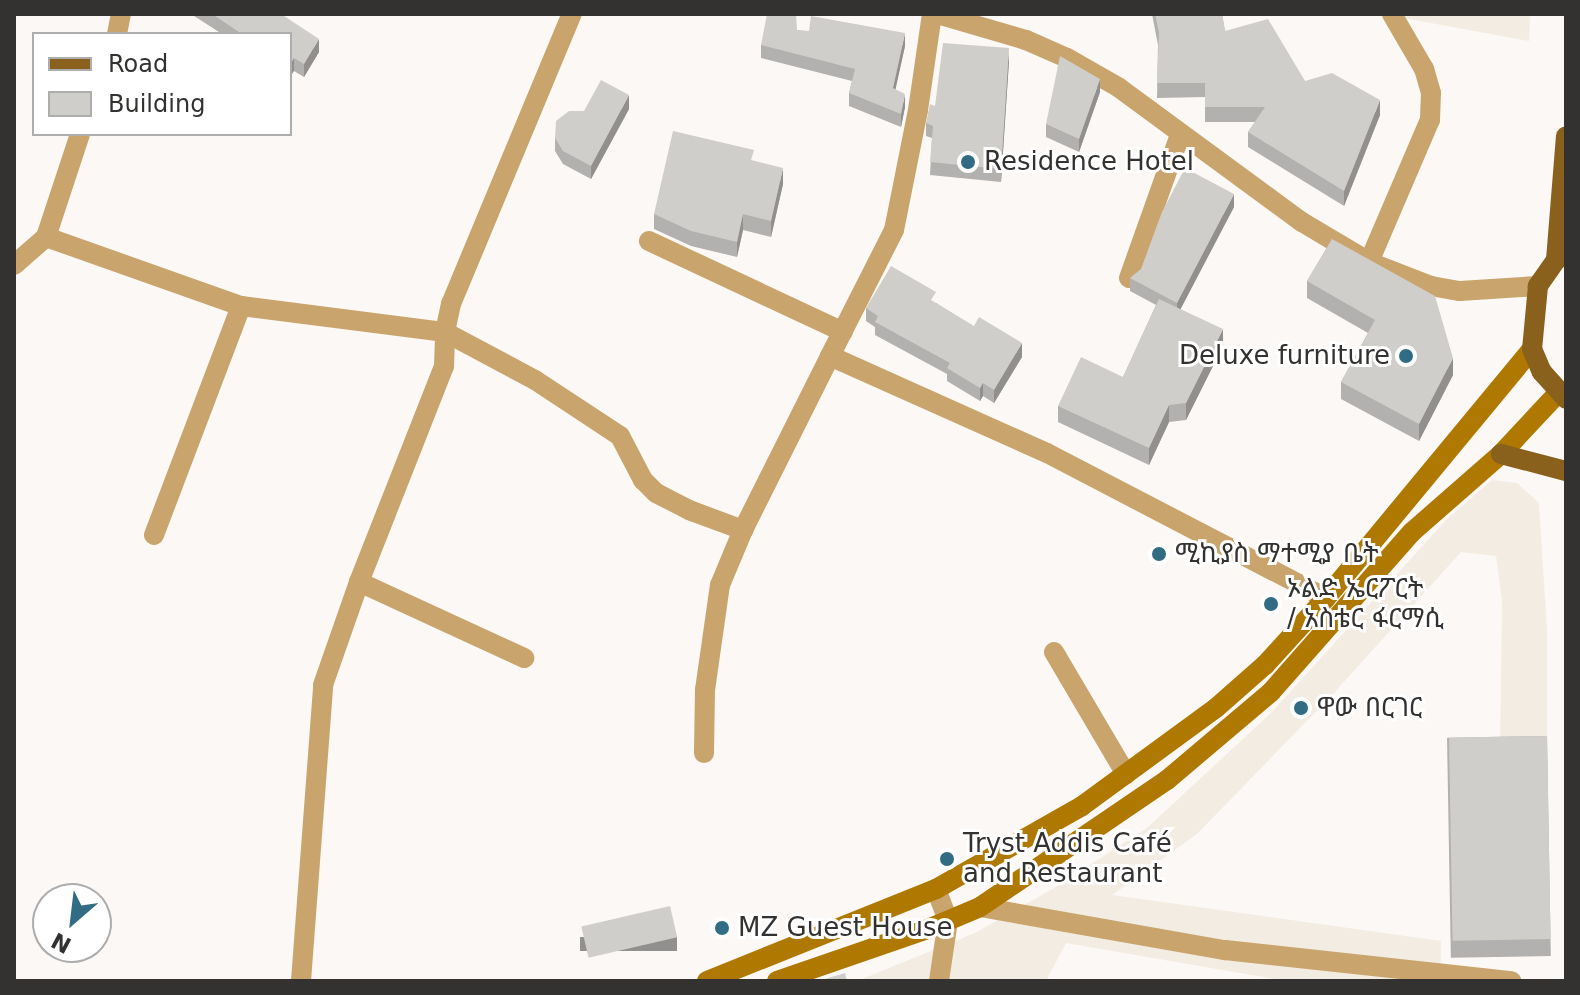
<!DOCTYPE html>
<html>
<head>
<meta charset="utf-8">
<style>
	body { margin:0 }
	#map { position:relative; width:1580px; height:995px; overflow:hidden; background:#fbf8f5; font-family:"DejaVu Sans","Noto Sans Ethiopic",sans-serif }
	div>[style] { position:absolute }
	.built>* { inset:0; background:#f3ece2 }
	.street>* { height:20px; margin:-10px; padding:0 10px; transform-origin:10px; border-radius:10px; background:#c9a46c }
	.secondary>* { height:20px; margin:-10px; padding:0 10px; transform-origin:10px; border-radius:10px; background:#af7800 }
	.primary>* { height:20px; margin:-10px; padding:0 10px; transform-origin:10px; border-radius:10px; background:#89611d }
	.wall>* { inset:0; background:#b3b1af; transform-origin:0 0 }
	.shaded-wall>* { inset:0; background:#92908e; transform-origin:0 0 }
	.building>* { inset:0; background:#d0cecb; transform-origin:0 0 }
	.dots>* { width:22px; height:22px; translate:-50% -50%; box-sizing:border-box; border:4px solid #fff; border-radius:50% }
	span { translate:-50% -50%; white-space:nowrap; text-align:center; line-height:1.15; -webkit-text-stroke:6px #fff; paint-order:stroke }
	.poi-label { font-size:26px; color:#333231 }
	.left { translate:0 -50%; text-align:left }
	.right { translate:-100% -50%; text-align:right }
	.frame { position:absolute; inset:0; border:16px solid #333231; pointer-events:none }
	.legend { position:absolute; left:32px; top:32px; width:260px; height:104px; box-sizing:border-box; background:#fff; border:2px solid #adadad; margin:0; padding:10px 14px; list-style:none; font-size:24px; color:#333231 }
	.legend li { display:flex; align-items:center; gap:16px; height:40px }
	.legend b { width:40px; border:2px solid #adadad }
	.north { position:absolute; left:32px; top:883px; width:80px; height:80px; box-sizing:border-box; background:#fff; border:2px solid #adadad; border-radius:50%; rotate:208deg; font-size:22px; font-weight:700; line-height:32px; text-align:center; color:#333231 }
	.north::after { content:''; display:block; margin:auto; width:28px; height:36px; background:#316c84; clip-path:polygon(50% 0,100% 100%,50% 72%,0 100%) }
</style>
</head>
<body>
<div id="map">
	<div class="built">
		<div style="clip-path:polygon(1382px 14px,1530px 14px,1529px 41px)"></div>
		<div style="clip-path:polygon(1492px 480px,1517px 483px,1539px 503px,1547px 630px,1547px 753px,1500px 753px,1502px 601px,1496px 556px,1461px 552px,1333px 694px,1197px 834px,1112px 895px,1441px 941px,1440px 981px,1286px 981px,1066px 943px,1046px 981px,857px 981px,975px 933px,1054px 888px,1147px 828px,1272px 712px,1447px 519px)"></div>
	</div>
	<div class="street">
		<div style="left:932px;top:14px;width:97px;rotate:98.3deg"></div>
		<div style="left:918px;top:110px;width:122px;rotate:101.3deg"></div>
		<div style="left:894px;top:230px;width:141px;rotate:116.9deg"></div>
		<div style="left:830px;top:356px;width:238px;rotate:24.1deg"></div>
		<div style="left:1047px;top:453px;width:314px;rotate:27.5deg"></div>
		<div style="left:937px;top:14px;width:93px;rotate:16.3deg"></div>
		<div style="left:1026px;top:40px;width:45px;rotate:23.7deg"></div>
		<div style="left:1067px;top:58px;width:59px;rotate:29.6deg"></div>
		<div style="left:1118px;top:87px;width:228px;rotate:36.3deg"></div>
		<div style="left:1302px;top:222px;width:78px;rotate:30.8deg"></div>
		<div style="left:1369px;top:262px;width:66px;rotate:21.2deg"></div>
		<div style="left:1431px;top:286px;width:29px;rotate:10deg"></div>
		<div style="left:1460px;top:291px;width:78px;rotate:-3.7deg"></div>
		<div style="left:117px;top:34px;width:20px;rotate:-79deg"></div>
		<div style="left:46px;top:237px;width:207px;rotate:19.5deg"></div>
		<div style="left:241px;top:306px;width:206px;rotate:7.3deg"></div>
		<div style="left:445px;top:332px;width:102px;rotate:28.1deg"></div>
		<div style="left:535px;top:380px;width:102px;rotate:33.4deg"></div>
		<div style="left:620px;top:436px;width:50px;rotate:62.4deg"></div>
		<div style="left:643px;top:480px;width:18px;rotate:45deg"></div>
		<div style="left:656px;top:493px;width:37px;rotate:27deg"></div>
		<div style="left:689px;top:510px;width:58px;rotate:20.3deg"></div>
		<div style="left:649px;top:241px;width:214px;rotate:25.1deg"></div>
		<div style="left:1369px;top:262px;width:155px;rotate:-66.8deg"></div>
		<div style="left:1430px;top:120px;width:27px;rotate:-88deg"></div>
		<div style="left:1431px;top:93px;width:25px;rotate:-106deg"></div>
		<div style="left:1424px;top:69px;width:64px;rotate:-120.2deg"></div>
		<div style="left:14px;top:265px;width:43px;rotate:-41.2deg"></div>
		<div style="left:46px;top:237px;width:108px;rotate:-71.7deg"></div>
		<div style="left:1129px;top:278px;width:152px;rotate:-70.4deg"></div>
		<div style="left:154px;top:535px;width:245px;rotate:-69.2deg"></div>
		<div style="left:359px;top:582px;width:182px;rotate:24.7deg"></div>
		<div style="left:1054px;top:652px;width:142px;rotate:59.5deg"></div>
		<div style="left:704px;top:753px;width:63px;rotate:-89.1deg"></div>
		<div style="left:705px;top:690px;width:106px;rotate:-81.9deg"></div>
		<div style="left:720px;top:585px;width:60px;rotate:-67.3deg"></div>
		<div style="left:743px;top:530px;width:195px;rotate:-63.4deg"></div>
		<div style="left:936px;top:889px;width:33px;rotate:69deg"></div>
		<div style="left:948px;top:920px;width:62px;rotate:98.4deg"></div>
		<div style="left:980px;top:907px;width:249px;rotate:10deg"></div>
		<div style="left:1225px;top:950px;width:288px;rotate:6.2deg"></div>
		<div style="left:301px;top:981px;width:297px;rotate:-85.7deg"></div>
		<div style="left:323px;top:685px;width:109px;rotate:-70.7deg"></div>
		<div style="left:359px;top:582px;width:232px;rotate:-68.5deg"></div>
		<div style="left:444px;top:366px;width:34px;rotate:-88deg"></div>
		<div style="left:445px;top:332px;width:29px;rotate:-78deg"></div>
		<div style="left:451px;top:304px;width:314px;rotate:-67.4deg"></div>
	</div>
	<div class="secondary">
		<div style="left:707px;top:981px;width:247px;rotate:-21.9deg"></div>
		<div style="left:936px;top:889px;width:168px;rotate:-29.6deg"></div>
		<div style="left:1082px;top:806px;width:166px;rotate:-36.2deg"></div>
		<div style="left:1216px;top:708px;width:65px;rotate:-41.3deg"></div>
		<div style="left:1265px;top:665px;width:91px;rotate:-47.7deg"></div>
		<div style="left:1326px;top:598px;width:323px;rotate:-50.4deg"></div>
		<div style="left:777px;top:981px;width:160px;rotate:-19deg"></div>
		<div style="left:928px;top:929px;width:56px;rotate:-22.9deg"></div>
		<div style="left:980px;top:907px;width:226px;rotate:-34.2deg"></div>
		<div style="left:1167px;top:780px;width:136px;rotate:-40.2deg"></div>
		<div style="left:1271px;top:692px;width:213px;rotate:-48.6deg"></div>
		<div style="left:1412px;top:532px;width:118px;rotate:-41.2deg"></div>
		<div style="left:1501px;top:454px;width:83px;rotate:-46.9deg"></div>
	</div>
	<div class="primary">
		<div style="left:1566px;top:252px;width:13px;rotate:141deg"></div>
		<div style="left:1556px;top:260px;width:32px;rotate:125deg"></div>
		<div style="left:1538px;top:286px;width:63px;rotate:95.4deg"></div>
		<div style="left:1532px;top:349px;width:25px;rotate:67deg"></div>
		<div style="left:1542px;top:372px;width:36px;rotate:48deg"></div>
		<div style="left:1556px;top:260px;width:124px;rotate:-85.4deg"></div>
		<div style="left:1501px;top:454px;width:67px;rotate:14.7deg"></div>
	</div>
	<div class="wall">
		<div style="clip-path:polygon(191px 14px,281px 14px,319px 52px,304px 77px,294px 71px,290px 34px,222px 34px)"></div>
		<div style="clip-path:polygon(1152px 14px,1222px 14px,1225px 31px,1305px 81px,1380px 115px,1344px 206px,1248px 147px,1248px 132px,1255px 122px,1205px 122px,1205px 97px,1157px 98px,1158px 45px)"></div>
		<div style="clip-path:polygon(797px 30px,905px 46px,895px 89px,905px 107px,901px 127px,849px 106px,849px 93px,852px 81px,761px 58px,761px 45px)"></div>
		<div style="clip-path:polygon(1009px 61px,1001px 182px,930px 175px,932px 138px,926px 136px,926px 123px,935px 106px)"></div>
		<div style="clip-path:polygon(1100px 92px,1079px 152px,1046px 137px,1046px 124px)"></div>
		<div style="clip-path:polygon(629px 109px,591px 179px,563px 164px,555px 151px,555px 138px,584px 111px)"></div>
		<div style="clip-path:polygon(754px 161px,783px 184px,771px 237px,743px 230px,737px 257px,691px 246px,654px 229px,654px 214px)"></div>
		<div style="clip-path:polygon(1234px 207px,1180px 309px,1223px 346px,1186px 420px,1169px 422px,1149px 465px,1058px 422px,1058px 406px,1123px 377px,1156px 305px,1130px 291px,1130px 278px)"></div>
		<div style="clip-path:polygon(1332px 239px,1453px 375px,1419px 441px,1341px 399px,1341px 382px,1368px 333px,1307px 298px,1307px 281px)"></div>
		<div style="clip-path:polygon(936px 303px,1022px 357px,994px 403px,983px 396px,980px 401px,947px 381px,947px 374px,875px 335px,875px 327px,866px 321px,866px 308px)"></div>
		<div style="left:1547px;top:736px;width:220px;height:100px;rotate:89deg"></div>
	</div>
	<div class="shaded-wall">
		<div style="clip-path:polygon(905px 33px,905px 46px,893px 101px,893px 88px)"></div>
		<div style="clip-path:polygon(319px 39px,319px 52px,304px 77px,304px 64px)"></div>
		<div style="clip-path:polygon(1009px 48px,1009px 61px,1001px 182px,1001px 169px)"></div>
		<div style="clip-path:polygon(294px 58px,294px 71px,290px 77px,290px 64px)"></div>
		<div style="clip-path:polygon(1100px 79px,1100px 92px,1079px 152px,1079px 139px)"></div>
		<div style="clip-path:polygon(905px 94px,905px 107px,901px 127px,901px 114px)"></div>
		<div style="clip-path:polygon(629px 95px,629px 109px,591px 179px,591px 166px)"></div>
		<div style="clip-path:polygon(1380px 100px,1380px 115px,1344px 206px,1344px 191px)"></div>
		<div style="clip-path:polygon(783px 168px,783px 184px,771px 237px,771px 221px)"></div>
		<div style="clip-path:polygon(1234px 194px,1234px 207px,1177px 316px,1177px 303px)"></div>
		<div style="clip-path:polygon(743px 214px,743px 230px,737px 257px,737px 242px)"></div>
		<div style="clip-path:polygon(1223px 329px,1223px 346px,1186px 420px,1186px 403px)"></div>
		<div style="clip-path:polygon(1022px 343px,1022px 357px,994px 403px,994px 390px)"></div>
		<div style="clip-path:polygon(1453px 358px,1453px 375px,1419px 441px,1419px 424px)"></div>
		<div style="clip-path:polygon(983px 383px,983px 396px,980px 401px,980px 388px)"></div>
		<div style="clip-path:polygon(1169px 405px,1169px 422px,1149px 465px,1149px 448px)"></div>
		<div style="left:677px;top:937px;width:14px;height:97px;rotate:90deg"></div>
	</div>
	<div class="building">
		<div style="clip-path:polygon(212px 14px,281px 14px,319px 39px,304px 64px,294px 58px,290px 64px,290px 34px,242px 34px)"></div>
		<div style="clip-path:polygon(767px 14px,796px 14px,797px 30px,809px 31px,811px 16px,905px 33px,893px 88px,905px 94px,901px 114px,849px 93px,855px 69px,761px 45px)"></div>
		<div style="clip-path:polygon(1155px 14px,1222px 14px,1225px 31px,1268px 19px,1305px 81px,1332px 73px,1380px 100px,1344px 191px,1248px 132px,1265px 107px,1205px 107px,1205px 83px,1157px 83px,1159px 32px)"></div>
		<div style="clip-path:polygon(943px 43px,1009px 48px,1001px 169px,930px 162px,933px 126px,926px 123px,930px 104px,935px 106px)"></div>
		<div style="clip-path:polygon(1060px 56px,1100px 79px,1079px 139px,1046px 124px)"></div>
		<div style="clip-path:polygon(601px 80px,629px 95px,591px 166px,563px 151px,555px 138px,556px 121px,569px 111px,584px 111px)"></div>
		<div style="clip-path:polygon(673px 131px,754px 150px,751px 160px,783px 168px,771px 221px,743px 214px,737px 242px,691px 231px,654px 214px)"></div>
		<div style="clip-path:polygon(1185px 168px,1234px 194px,1177px 303px,1130px 278px,1141px 269px,1162px 212px)"></div>
		<div style="clip-path:polygon(1332px 239px,1435px 296px,1453px 358px,1419px 424px,1341px 382px,1375px 320px,1307px 281px)"></div>
		<div style="clip-path:polygon(891px 266px,936px 292px,931px 300px,974px 326px,979px 317px,1022px 343px,994px 390px,983px 383px,980px 388px,947px 368px,950px 363px,875px 322px,878px 316px,866px 308px)"></div>
		<div style="clip-path:polygon(1159px 299px,1223px 329px,1186px 403px,1169px 405px,1149px 448px,1058px 406px,1081px 357px,1123px 377px)"></div>
		<div style="left:1547px;top:736px;width:203px;height:98px;rotate:89deg"></div>
		<div style="left:670px;top:906px;width:32px;height:91px;rotate:77deg"></div>
		<div style="clip-path:polygon(845px 973px,847px 981px,818px 981px)"></div>
	</div>
	<div class="dots">
		<div style="left:968px;top:162px;background:#316c84"></div>
		<div style="left:1406px;top:356px;background:#316c84"></div>
		<div style="left:1159px;top:554px;background:#316c84"></div>
		<div style="left:1271px;top:604px;background:#316c84"></div>
		<div style="left:1301px;top:708px;background:#316c84"></div>
		<div style="left:947px;top:859px;background:#316c84"></div>
		<div style="left:722px;top:928px;background:#316c84"></div>
	</div>
	<div class="poi-label">
		<span class="left" style="left:984px;top:162px">Residence Hotel</span>
		<span class="right" style="left:1390px;top:356px">Deluxe furniture</span>
		<span class="left" style="left:1175px;top:554px">ሚኪያስ ማተሚያ ቤት</span>
		<span class="left" style="left:1287px;top:604px">ኦልድ ኤርፖርት<br>/ አስቴር ፋርማሲ</span>
		<span class="left" style="left:1317px;top:708px">ዋው በርገር</span>
		<span class="left" style="left:963px;top:859px">Tryst Addis Café<br>and Restaurant</span>
		<span class="left" style="left:738px;top:928px">MZ Guest House</span>
	</div>
	<div class="frame"></div>
	<ul class="legend">
	<li><b style="height:10px;background:#89611d"></b>Road</li>
	<li><b style="height:22px;background:#d0cecb"></b>Building</li>
	</ul>
	<div class="north">N</div>
</div>
</body>
</html>
